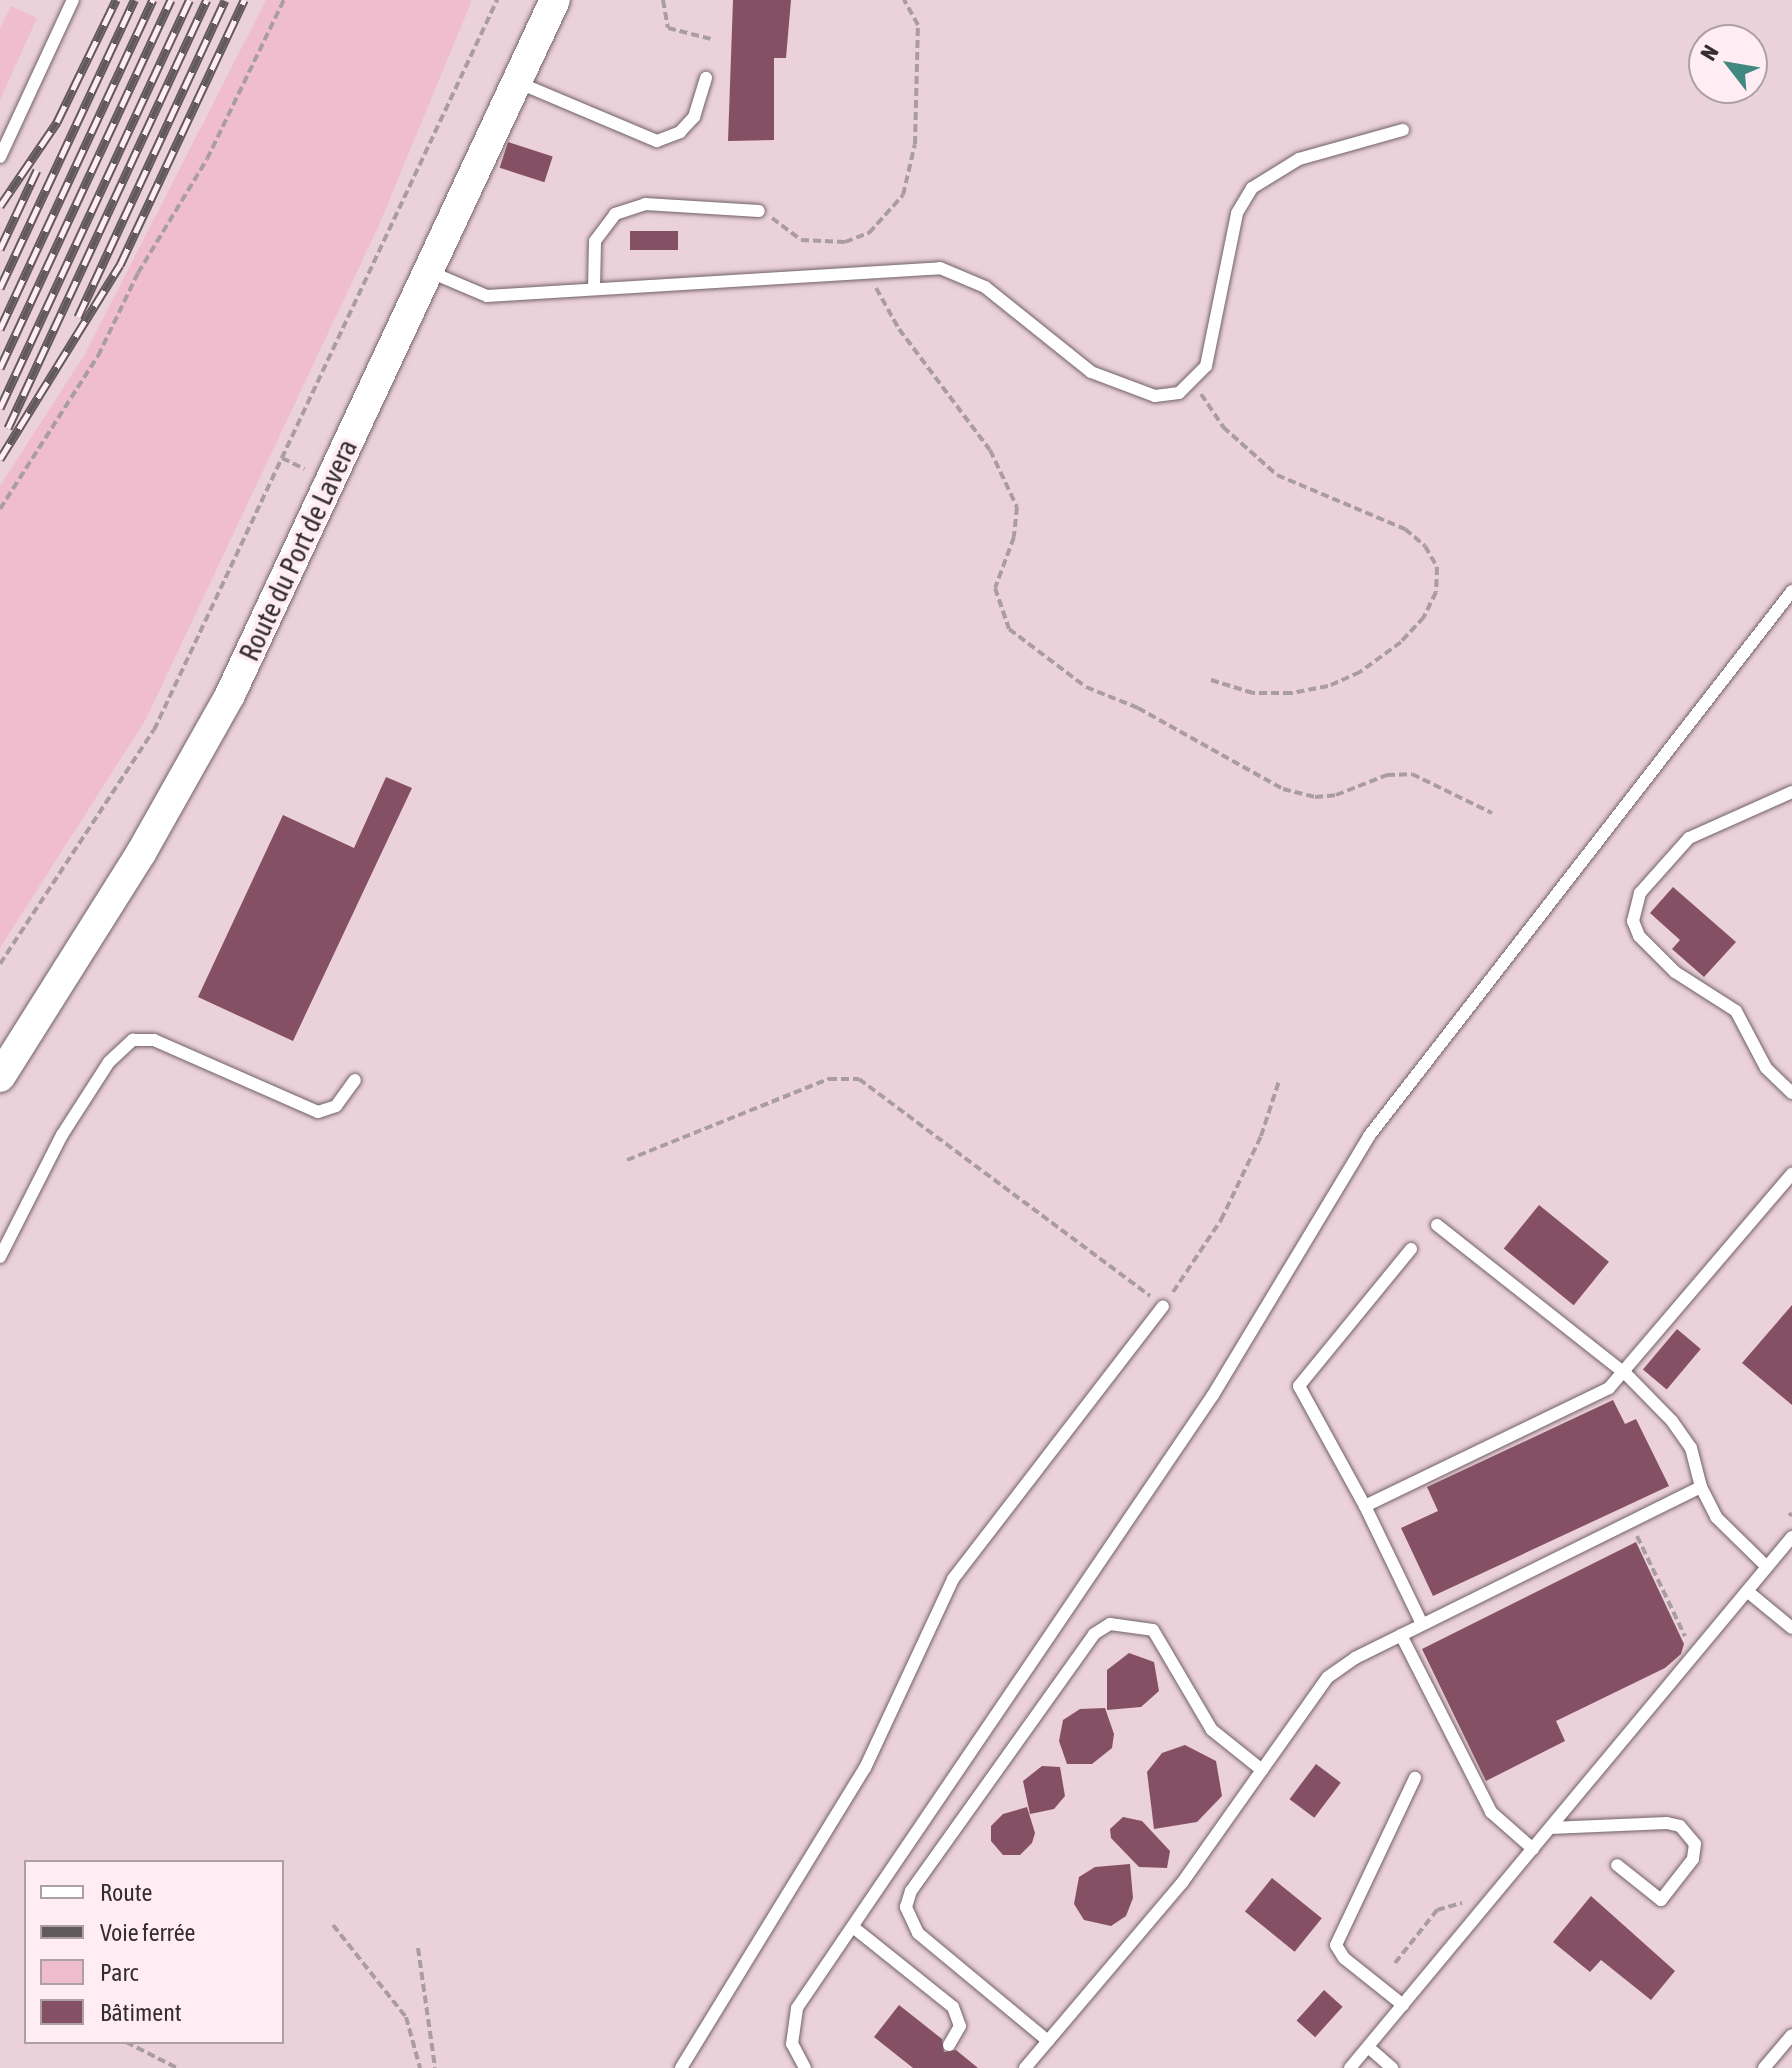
<!DOCTYPE html>
<html>
<head>
<meta charset="utf-8">
<style>
	body { margin:0 }
	#map { position:relative; width:1792px; height:2068px; overflow:hidden; background:#f1e0e5; font-family:"Asap Condensed",sans-serif }
	div>[style] { position:absolute }
	.built>* { inset:0; background:#ebd1d9 }
	.green>* { inset:0; background:#f0bdce }
	.building>* { inset:0; background:#855064; transform-origin:0 0 }
	.path>* { height:4px; margin-top:-2px; transform-origin:0; background:repeating-linear-gradient(90deg,#aa9da1 0 8px,transparent 0 12px) }
	.roads { filter:drop-shadow(0 0 2px #716267) drop-shadow(0 0 2px #716267) }
	.service>* { height:12px; margin:-6px; padding:0 6px; transform-origin:6px; border-radius:6px; background:#fff }
	.tertiary>* { height:30px; margin:-15px; padding:0 15px; transform-origin:15px; border-radius:15px; background:#fff }
	.rail>* { height:9px; margin-top:-4.5px; transform-origin:0; background:repeating-linear-gradient(90deg,#ffedf3 0 18px,#62595c 0 36px); box-sizing:border-box; border-block:2px solid #62595c }
	span { translate:-50% -50%; white-space:nowrap; text-align:center; line-height:1.15; -webkit-text-stroke:8px #ffedf3; paint-order:stroke }
	.street-label { font-size:28px; color:#332d2f }
	.legend { position:absolute; left:24px; top:1860px; width:260px; height:184px; box-sizing:border-box; background:#ffedf3; border:2px solid #ada0a5; margin:0; padding:10px 14px; list-style:none; font-size:24px; color:#332d2f }
	.legend li { display:flex; align-items:center; gap:16px; height:40px }
	.legend b { width:40px; border:2px solid #ada0a5 }
	.north { position:absolute; left:1688px; top:24px; width:80px; height:80px; box-sizing:border-box; background:#ffedf3; border:2px solid #ada0a5; border-radius:50%; rotate:301deg; font-size:22px; font-weight:700; line-height:32px; text-align:center; color:#332d2f }
	.north::after { content:''; display:block; margin:auto; width:28px; height:36px; background:#418881; clip-path:polygon(50% 0,100% 100%,50% 72%,0 100%) }
</style>
</head>
<body>
<div id="map">
	<div class="built">
		<div style="clip-path:polygon(evenodd,0 0,1792px 0,1792px 2068px,0 2068px,0 0,1704px 40px,1752px 40px,1752px 88px,1704px 88px,1704px 40px,0 0,26px 1862px,282px 1862px,282px 2042px,26px 2042px,26px 1862px)"></div>
	</div>
	<div class="green">
		<div style="clip-path:polygon(266px 0,472px 0,379px 225px,146px 719px,0 948px,0 486px,85px 354px)"></div>
		<div style="clip-path:polygon(11px 6px,37px 18px,0 100px,0 29px)"></div>
	</div>
	<div class="building">
		<div style="clip-path:polygon(733px 0,791px 0,786px 58px,774px 58px,774px 140px,728px 141px)"></div>
		<div style="left:508px;top:142px;width:47px;height:27px;rotate:18deg"></div>
		<div style="left:678px;top:231px;width:19px;height:48px;rotate:90deg"></div>
		<div style="clip-path:polygon(386px 777px,412px 788px,293px 1041px,198px 997px,283px 815px,354px 848px)"></div>
		<div style="clip-path:polygon(1673px 887px,1736px 942px,1704px 977px,1672px 949px,1680px 940px,1650px 913px)"></div>
		<div style="left:1539px;top:1205px;width:90px;height:56px;rotate:39deg"></div>
		<div style="clip-path:polygon(1792px 1305px,1792px 1405px,1742px 1363px)"></div>
		<div style="left:1677px;top:1329px;width:31px;height:53px;rotate:40deg"></div>
		<div style="clip-path:polygon(1613px 1400px,1625px 1424px,1636px 1419px,1669px 1486px,1433px 1596px,1401px 1528px,1438px 1511px,1427px 1487px)"></div>
		<div style="clip-path:polygon(1636px 1542px,1684px 1644px,1681px 1654px,1665px 1668px,1556px 1721px,1565px 1741px,1486px 1781px,1422px 1649px)"></div>
		<div style="clip-path:polygon(1129px 1653px,1154px 1662px,1159px 1691px,1141px 1707px,1107px 1710px,1107px 1670px)"></div>
		<div style="clip-path:polygon(1105px 1708px,1114px 1734px,1112px 1748px,1092px 1764px,1067px 1764px,1059px 1741px,1063px 1720px,1080px 1709px)"></div>
		<div style="clip-path:polygon(1185px 1745px,1216px 1761px,1222px 1796px,1197px 1822px,1154px 1829px,1147px 1772px,1162px 1753px)"></div>
		<div style="left:1316px;top:1764px;width:31px;height:44px;rotate:37deg"></div>
		<div style="clip-path:polygon(1042px 1766px,1060px 1767px,1065px 1796px,1054px 1809px,1030px 1814px,1023px 1781px)"></div>
		<div style="clip-path:polygon(1027px 1807px,1035px 1833px,1032px 1843px,1020px 1855px,1003px 1855px,991px 1841px,991px 1826px,1003px 1814px)"></div>
		<div style="clip-path:polygon(1123px 1817px,1142px 1821px,1170px 1851px,1167px 1868px,1139px 1867px,1111px 1838px,1110px 1829px)"></div>
		<div style="clip-path:polygon(1130px 1864px,1133px 1898px,1126px 1916px,1111px 1926px,1084px 1920px,1074px 1904px,1079px 1877px,1095px 1867px)"></div>
		<div style="left:1272px;top:1878px;width:64px;height:43px;rotate:39deg"></div>
		<div style="clip-path:polygon(1591px 1896px,1675px 1971px,1651px 2000px,1601px 1960px,1590px 1972px,1553px 1942px)"></div>
		<div style="left:1324px;top:1990px;width:25px;height:41px;rotate:42deg"></div>
		<div style="clip-path:polygon(899px 2005px,942px 2039px,944px 2052px,956px 2050px,978px 2068px,913px 2068px,874px 2037px)"></div>
	</div>
	<div class="path">
		<div style="left:663px;top:0;width:28px;rotate:80deg"></div>
		<div style="left:668px;top:28px;width:44px;rotate:14.3deg"></div>
		<div style="left:772px;top:218px;width:36px;rotate:37deg"></div>
		<div style="left:801px;top:240px;width:44px;rotate:2.6deg"></div>
		<div style="left:845px;top:242px;width:26px;rotate:-21deg"></div>
		<div style="left:869px;top:233px;width:51px;rotate:-48.2deg"></div>
		<div style="left:903px;top:195px;width:52px;rotate:-76.8deg"></div>
		<div style="left:915px;top:144px;width:119px;rotate:-88.6deg"></div>
		<div style="left:918px;top:25px;width:29px;rotate:-119deg"></div>
		<div style="left:876px;top:288px;width:47px;rotate:60.7deg"></div>
		<div style="left:899px;top:329px;width:151px;rotate:53.1deg"></div>
		<div style="left:990px;top:450px;width:63px;rotate:64.7deg"></div>
		<div style="left:1017px;top:507px;width:30px;rotate:96deg"></div>
		<div style="left:1014px;top:537px;width:54px;rotate:110.4deg"></div>
		<div style="left:995px;top:588px;width:43px;rotate:71.1deg"></div>
		<div style="left:1009px;top:629px;width:96px;rotate:37deg"></div>
		<div style="left:1086px;top:687px;width:56px;rotate:22deg"></div>
		<div style="left:1138px;top:708px;width:166px;rotate:29.2deg"></div>
		<div style="left:1283px;top:789px;width:33px;rotate:14deg"></div>
		<div style="left:1315px;top:797px;width:21px;rotate:-5deg"></div>
		<div style="left:1336px;top:795px;width:55px;rotate:-21.4deg"></div>
		<div style="left:1387px;top:775px;width:25px;rotate:-2deg"></div>
		<div style="left:1412px;top:774px;width:89px;rotate:26deg"></div>
		<div style="left:1201px;top:394px;width:40px;rotate:56deg"></div>
		<div style="left:1223px;top:427px;width:72px;rotate:41.6deg"></div>
		<div style="left:1277px;top:475px;width:139px;rotate:22.9deg"></div>
		<div style="left:1405px;top:529px;width:26px;rotate:40deg"></div>
		<div style="left:1425px;top:546px;width:24px;rotate:60deg"></div>
		<div style="left:1437px;top:567px;width:25px;rotate:92deg"></div>
		<div style="left:1436px;top:592px;width:28px;rotate:116deg"></div>
		<div style="left:1424px;top:617px;width:34px;rotate:133deg"></div>
		<div style="left:1401px;top:642px;width:51px;rotate:143.8deg"></div>
		<div style="left:1360px;top:672px;width:35px;rotate:156deg"></div>
		<div style="left:1328px;top:686px;width:38px;rotate:169deg"></div>
		<div style="left:1291px;top:693px;width:38px;rotate:180deg"></div>
		<div style="left:1253px;top:693px;width:44px;rotate:-162.8deg"></div>
		<div style="left:282px;top:458px;width:25px;rotate:26deg"></div>
		<div style="left:0;top:509px;width:182px;rotate:-57.4deg"></div>
		<div style="left:98px;top:356px;width:92px;rotate:-64.3deg"></div>
		<div style="left:138px;top:273px;width:133px;rotate:-58.8deg"></div>
		<div style="left:207px;top:159px;width:177px;rotate:-64.2deg"></div>
		<div style="left:0;top:964px;width:280px;rotate:-56.7deg"></div>
		<div style="left:154px;top:730px;width:807px;rotate:-64.83deg"></div>
		<div style="left:627px;top:1160px;width:218px;rotate:-21.9deg"></div>
		<div style="left:829px;top:1079px;width:30px"></div>
		<div style="left:859px;top:1079px;width:363px;rotate:36.7deg"></div>
		<div style="left:1173px;top:1292px;width:87px;rotate:-56.3deg"></div>
		<div style="left:1221px;top:1220px;width:93px;rotate:-64.5deg"></div>
		<div style="left:1261px;top:1136px;width:58px;rotate:-71.9deg"></div>
		<div style="left:1789px;top:1516px;width:4px;rotate:-45deg"></div>
		<div style="left:1637px;top:1536px;width:111px;rotate:64.4deg"></div>
		<div style="left:333px;top:1925px;width:117px;rotate:51.6deg"></div>
		<div style="left:406px;top:2017px;width:53px;rotate:74.6deg"></div>
		<div style="left:418px;top:1948px;width:121px;rotate:81.9deg"></div>
		<div style="left:1395px;top:1963px;width:68px;rotate:-51.6deg"></div>
		<div style="left:1437px;top:1910px;width:26px;rotate:-16deg"></div>
		<div style="left:126px;top:2042px;width:57px;rotate:27deg"></div>
	</div>
	<div class="roads">
		<div class="service">
			<div style="left:517px;top:82px;width:152px;rotate:22.9deg"></div>
			<div style="left:657px;top:141px;width:25px;rotate:-21deg"></div>
			<div style="left:680px;top:132px;width:21px;rotate:-47deg"></div>
			<div style="left:694px;top:117px;width:41px;rotate:-72.9deg"></div>
			<div style="left:0;top:157px;width:173px;rotate:-65.1deg"></div>
			<div style="left:428px;top:271px;width:64px;rotate:23deg"></div>
			<div style="left:487px;top:296px;width:454px;rotate:-3.5deg"></div>
			<div style="left:940px;top:268px;width:49px;rotate:22.9deg"></div>
			<div style="left:985px;top:287px;width:136px;rotate:38.7deg"></div>
			<div style="left:1091px;top:372px;width:68px;rotate:20.6deg"></div>
			<div style="left:1155px;top:396px;width:24px;rotate:-7deg"></div>
			<div style="left:1179px;top:393px;width:38px;rotate:-45deg"></div>
			<div style="left:1206px;top:366px;width:156px;rotate:-78.5deg"></div>
			<div style="left:1237px;top:213px;width:29px;rotate:-59deg"></div>
			<div style="left:1252px;top:188px;width:55px;rotate:-31.7deg"></div>
			<div style="left:1299px;top:159px;width:108px;rotate:-15.6deg"></div>
			<div style="left:594px;top:289px;width:48px;rotate:-88.8deg"></div>
			<div style="left:595px;top:241px;width:34px;rotate:-53deg"></div>
			<div style="left:615px;top:214px;width:32px;rotate:-18deg"></div>
			<div style="left:645px;top:204px;width:114px;rotate:3.5deg"></div>
			<div style="left:1792px;top:792px;width:113px;rotate:155.9deg"></div>
			<div style="left:1689px;top:838px;width:74px;rotate:131.7deg"></div>
			<div style="left:1640px;top:893px;width:29px;rotate:104deg"></div>
			<div style="left:1633px;top:921px;width:16px;rotate:68deg"></div>
			<div style="left:1639px;top:936px;width:51px;rotate:45deg"></div>
			<div style="left:1675px;top:972px;width:72px;rotate:32.6deg"></div>
			<div style="left:1736px;top:1011px;width:64px;rotate:62.2deg"></div>
			<div style="left:1766px;top:1068px;width:36px;rotate:44deg"></div>
			<div style="left:1437px;top:1225px;width:241px;rotate:38.3deg"></div>
			<div style="left:1626px;top:1374px;width:66px;rotate:45.6deg"></div>
			<div style="left:1672px;top:1421px;width:33px;rotate:55deg"></div>
			<div style="left:1691px;top:1448px;width:40px;rotate:75.6deg"></div>
			<div style="left:1701px;top:1487px;width:34px;rotate:63deg"></div>
			<div style="left:1716px;top:1517px;width:71px;rotate:44.4deg"></div>
			<div style="left:1411px;top:1249px;width:177px;rotate:129.3deg"></div>
			<div style="left:1299px;top:1386px;width:137px;rotate:61.2deg"></div>
			<div style="left:1365px;top:1506px;width:271px;rotate:-25.8deg"></div>
			<div style="left:1609px;top:1388px;width:282px;rotate:-49.5deg"></div>
			<div style="left:0;top:1257px;width:137px;rotate:-63.1deg"></div>
			<div style="left:62px;top:1135px;width:87px;rotate:-57.2deg"></div>
			<div style="left:109px;top:1062px;width:33px;rotate:-43deg"></div>
			<div style="left:133px;top:1040px;width:21px"></div>
			<div style="left:154px;top:1040px;width:179px;rotate:23.7deg"></div>
			<div style="left:318px;top:1112px;width:19px;rotate:-18deg"></div>
			<div style="left:336px;top:1106px;width:32px;rotate:-54deg"></div>
			<div style="left:1365px;top:1506px;width:131px;rotate:64.2deg"></div>
			<div style="left:1747px;top:1591px;width:58px;rotate:39.4deg"></div>
			<div style="left:1401px;top:1635px;width:199px;rotate:63deg"></div>
			<div style="left:1491px;top:1812px;width:56px;rotate:41.4deg"></div>
			<div style="left:1550px;top:1828px;width:117px;rotate:-2.4deg"></div>
			<div style="left:1667px;top:1823px;width:13px;rotate:13deg"></div>
			<div style="left:1680px;top:1826px;width:23px;rotate:50deg"></div>
			<div style="left:1695px;top:1844px;width:15px;rotate:98deg"></div>
			<div style="left:1693px;top:1859px;width:52px;rotate:128deg"></div>
			<div style="left:1661px;top:1900px;width:56px;rotate:-141.5deg"></div>
			<div style="left:853px;top:1927px;width:128px;rotate:38.7deg"></div>
			<div style="left:953px;top:2007px;width:20px;rotate:70deg"></div>
			<div style="left:960px;top:2026px;width:22px;rotate:120deg"></div>
			<div style="left:1403px;top:2005px;width:75px;rotate:-141.5deg"></div>
			<div style="left:1344px;top:1958px;width:15px;rotate:-122deg"></div>
			<div style="left:1336px;top:1945px;width:185px;rotate:-64.7deg"></div>
			<div style="left:1048px;top:2041px;width:169px;rotate:-140.3deg"></div>
			<div style="left:918px;top:1933px;width:29px;rotate:-115deg"></div>
			<div style="left:906px;top:1907px;width:17px;rotate:-73deg"></div>
			<div style="left:911px;top:1891px;width:315px;rotate:-54.5deg"></div>
			<div style="left:1094px;top:1634px;width:19px;rotate:-32deg"></div>
			<div style="left:1110px;top:1624px;width:43px;rotate:7.9deg"></div>
			<div style="left:1153px;top:1630px;width:116px;rotate:59.5deg"></div>
			<div style="left:1212px;top:1730px;width:64px;rotate:38.7deg"></div>
			<div style="left:1368px;top:2047px;width:32px;rotate:41deg"></div>
			<div style="left:681px;top:2068px;width:352px;rotate:-58.5deg"></div>
			<div style="left:865px;top:1768px;width:208px;rotate:-65deg"></div>
			<div style="left:953px;top:1579px;width:344px;rotate:-52.4deg"></div>
			<div style="left:805px;top:2068px;width:27px;rotate:-118deg"></div>
			<div style="left:792px;top:2044px;width:36px;rotate:-82deg"></div>
			<div style="left:797px;top:2008px;width:741px;rotate:-55.84deg"></div>
			<div style="left:1213px;top:1395px;width:302px;rotate:-58.9deg"></div>
			<div style="left:1369px;top:1136px;width:690px;rotate:-52.18deg"></div>
			<div style="left:1025px;top:2068px;width:243px;rotate:-49.7deg"></div>
			<div style="left:1182px;top:1883px;width:252px;rotate:-54.7deg"></div>
			<div style="left:1328px;top:1677px;width:33px;rotate:-35deg"></div>
			<div style="left:1355px;top:1658px;width:386px;rotate:-26.3deg"></div>
			<div style="left:1350px;top:2068px;width:691px;rotate:-50.23deg"></div>
			<div style="left:1764px;top:2068px;width:43px;rotate:-49.7deg"></div>
		</div>
		<div class="tertiary">
			<div style="left:0;top:1077px;width:265px;rotate:-57.8deg"></div>
			<div style="left:141px;top:853px;width:181px;rotate:-60.6deg"></div>
			<div style="left:230px;top:695px;width:767px;rotate:-64.94deg"></div>
		</div>
	</div>
	<div class="rail">
		<div style="left:0;top:206px;width:102px;rotate:-55.8deg"></div>
		<div style="left:57px;top:122px;width:136px;rotate:-64.2deg"></div>
		<div style="left:0;top:249px;width:87px;rotate:-64.9deg"></div>
		<div style="left:0;top:288px;width:318px;rotate:-65deg"></div>
		<div style="left:78px;top:317px;width:349px;rotate:-65.1deg"></div>
		<div style="left:0;top:329px;width:363px;rotate:-65.1deg"></div>
		<div style="left:0;top:368px;width:406px;rotate:-65.1deg"></div>
		<div style="left:0;top:408px;width:450px;rotate:-65.1deg"></div>
		<div style="left:8px;top:428px;width:472px;rotate:-65.1deg"></div>
		<div style="left:0;top:459px;width:228px;rotate:-58.3deg"></div>
		<div style="left:120px;top:265px;width:293px;rotate:-64.9deg"></div>
	</div>
	<div class="street-label">
		<span style="left:298px;top:550px;rotate:-65deg">Route du Port de Lavera</span>
	</div>
	<ul class="legend">
	<li><b style="height:10px;background:#fff"></b>Route</li>
	<li><b style="height:10px;background:#62595c"></b>Voie ferrée</li>
	<li><b style="height:22px;background:#f0bdce"></b>Parc</li>
	<li><b style="height:22px;background:#855064"></b>Bâtiment</li>
	</ul>
	<div class="north">N</div>
</div>
</body>
</html>
